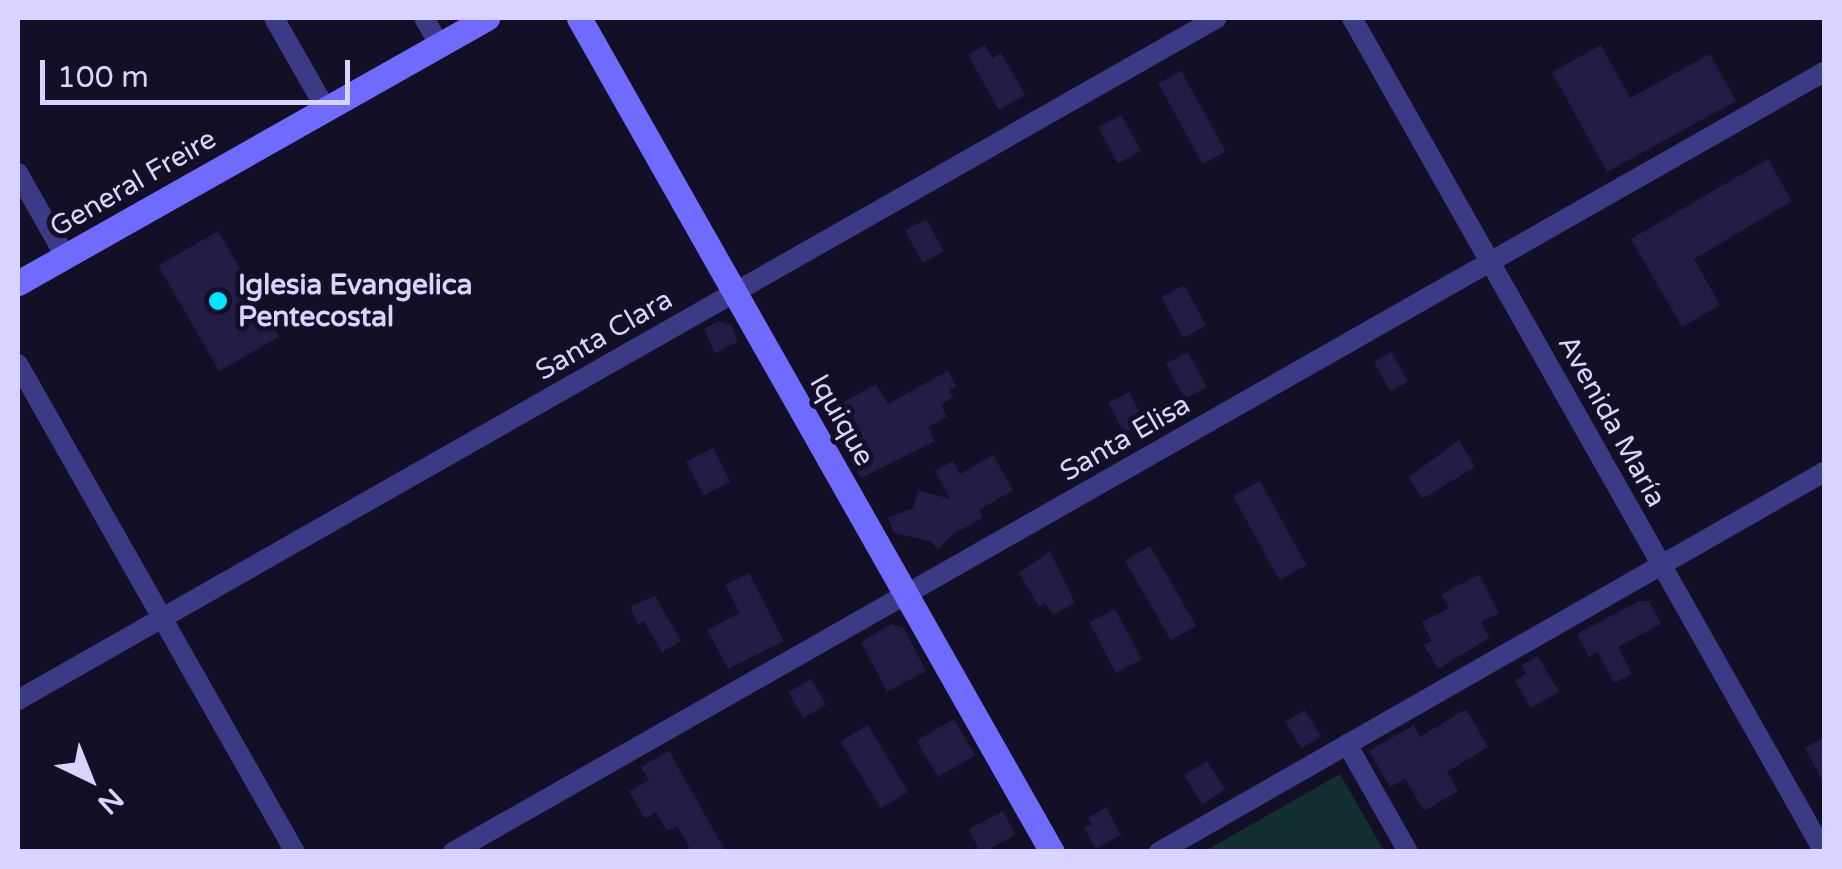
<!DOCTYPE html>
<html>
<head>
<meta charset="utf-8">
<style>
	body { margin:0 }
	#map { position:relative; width:1842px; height:869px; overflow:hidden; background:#130f26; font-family:"Varela Round",sans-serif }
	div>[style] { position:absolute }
	.green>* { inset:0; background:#12302f }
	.building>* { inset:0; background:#241b47; transform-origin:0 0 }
	.street>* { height:20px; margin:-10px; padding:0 10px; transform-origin:10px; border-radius:10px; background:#3d3a85 }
	.secondary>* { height:25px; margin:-12.5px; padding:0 12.5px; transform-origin:12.5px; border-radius:12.5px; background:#6f6bff }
	.dots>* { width:28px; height:28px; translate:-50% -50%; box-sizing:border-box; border:5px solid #130f26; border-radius:50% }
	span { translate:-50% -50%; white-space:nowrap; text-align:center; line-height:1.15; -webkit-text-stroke:10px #130f26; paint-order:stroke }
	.street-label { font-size:28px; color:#d9d4ff }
	.poi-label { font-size:28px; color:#d9d4ff; font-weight:700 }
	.left { translate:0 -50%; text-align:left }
	.frame { position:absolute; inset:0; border:20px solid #d9d4ff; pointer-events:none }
	.north { position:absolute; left:40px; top:729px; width:100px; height:100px; -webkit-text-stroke:8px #130f26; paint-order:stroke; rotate:137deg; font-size:28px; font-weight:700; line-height:40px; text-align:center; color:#d9d4ff }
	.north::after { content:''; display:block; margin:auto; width:35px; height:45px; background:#d9d4ff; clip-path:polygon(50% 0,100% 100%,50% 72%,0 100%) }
	.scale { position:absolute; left:40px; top:60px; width:310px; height:45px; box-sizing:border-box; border:5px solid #d9d4ff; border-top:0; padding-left:12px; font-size:30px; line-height:35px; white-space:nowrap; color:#d9d4ff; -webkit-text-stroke:8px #130f26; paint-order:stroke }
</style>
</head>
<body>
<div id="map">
	<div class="green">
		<div style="clip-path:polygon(1340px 774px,1384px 851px,1205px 851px)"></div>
	</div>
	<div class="building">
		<div style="clip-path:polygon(985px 45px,993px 58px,1001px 53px,1025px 95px,999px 110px,968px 55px)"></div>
		<div style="clip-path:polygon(1601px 45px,1630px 98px,1710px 54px,1736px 101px,1607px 172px,1552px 72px)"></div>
		<div style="left:1181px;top:71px;width:92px;height:26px;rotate:61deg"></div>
		<div style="left:1121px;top:115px;width:41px;height:26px;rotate:61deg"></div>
		<div style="clip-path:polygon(1768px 159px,1792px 201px,1694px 259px,1720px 305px,1682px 327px,1631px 239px)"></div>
		<div style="left:926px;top:219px;width:37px;height:24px;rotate:61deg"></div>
		<div style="left:218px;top:231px;width:122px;height:69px;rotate:60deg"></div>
		<div style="left:1184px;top:285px;width:46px;height:26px;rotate:61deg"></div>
		<div style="clip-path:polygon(718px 321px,731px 325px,738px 342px,715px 353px,704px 329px)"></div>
		<div style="left:1188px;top:352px;width:40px;height:25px;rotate:62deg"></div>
		<div style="left:1391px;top:352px;width:34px;height:20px;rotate:60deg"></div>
		<div style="clip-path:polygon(948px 371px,956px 386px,949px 390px,953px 397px,941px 405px,947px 417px,928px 427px,935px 441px,861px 478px,840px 437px,851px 431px,837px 406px,876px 384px,888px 404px)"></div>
		<div style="left:1129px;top:392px;width:35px;height:23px;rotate:63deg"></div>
		<div style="clip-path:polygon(1459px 440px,1475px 467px,1422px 499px,1409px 477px)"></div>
		<div style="left:713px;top:448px;width:38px;height:30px;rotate:63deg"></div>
		<div style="clip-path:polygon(993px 455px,1013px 490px,979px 510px,983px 518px,953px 534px,938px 549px,930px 541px,894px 533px,888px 518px,913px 508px,918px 490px,950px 499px,935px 471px,953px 461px,960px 474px)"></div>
		<div style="left:1260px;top:481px;width:96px;height:31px;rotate:61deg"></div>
		<div style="left:1150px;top:546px;width:92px;height:29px;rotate:60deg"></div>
		<div style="clip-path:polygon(1050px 551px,1075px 603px,1053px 615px,1045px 603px,1039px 607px,1019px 573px)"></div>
		<div style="clip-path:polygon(749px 573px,784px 641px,728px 669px,707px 630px,740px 613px,725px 585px)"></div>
		<div style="clip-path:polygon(1479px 575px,1499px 613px,1481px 622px,1489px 638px,1438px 669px,1424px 645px,1432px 641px,1422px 622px,1449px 608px,1441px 594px)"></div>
		<div style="clip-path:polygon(655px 596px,681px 641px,662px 652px,644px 621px,638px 624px,630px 607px)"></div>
		<div style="clip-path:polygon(1639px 601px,1649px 601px,1661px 624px,1618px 647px,1632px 674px,1614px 683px,1598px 652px,1589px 657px,1577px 634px)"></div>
		<div style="left:1115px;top:609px;width:57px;height:29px;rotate:62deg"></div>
		<div style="clip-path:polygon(892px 624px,904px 628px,926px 671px,887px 692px,861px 642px)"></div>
		<div style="clip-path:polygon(1538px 656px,1559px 692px,1531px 708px,1515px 680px,1526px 674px,1521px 665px)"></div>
		<div style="left:811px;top:679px;width:30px;height:26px;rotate:60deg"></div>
		<div style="clip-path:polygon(1466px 709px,1488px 747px,1447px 772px,1458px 791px,1424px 811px,1405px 779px,1390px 787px,1369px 751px,1414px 725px,1420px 737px)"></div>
		<div style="left:1305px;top:710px;width:31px;height:23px;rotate:59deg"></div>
		<div style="left:954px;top:719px;width:42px;height:43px;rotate:60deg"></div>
		<div style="left:868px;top:725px;width:78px;height:32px;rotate:59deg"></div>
		<div style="clip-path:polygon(1824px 737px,1824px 784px,1805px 748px)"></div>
		<div style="clip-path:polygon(669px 751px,726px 852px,692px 852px,677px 826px,667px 831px,656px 812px,645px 819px,629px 791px,649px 780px,641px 767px)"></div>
		<div style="left:1207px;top:761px;width:34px;height:27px;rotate:58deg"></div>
		<div style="clip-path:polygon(1106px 807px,1121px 835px,1096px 849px,1084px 828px,1092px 824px,1088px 818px)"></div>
		<div style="left:1003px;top:811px;width:27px;height:39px;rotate:62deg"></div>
	</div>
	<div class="street">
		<div style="left:274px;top:18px;width:105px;rotate:60.3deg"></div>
		<div style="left:424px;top:18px;width:30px;rotate:60deg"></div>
		<div style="left:1352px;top:18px;width:958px;rotate:60.49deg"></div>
		<div style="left:18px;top:173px;width:95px;rotate:60.5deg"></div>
		<div style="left:18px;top:364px;width:561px;rotate:60.42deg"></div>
		<div style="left:18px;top:700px;width:1379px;rotate:-29.63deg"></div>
		<div style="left:1347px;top:744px;width:124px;rotate:60.5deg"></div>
		<div style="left:453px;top:852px;width:1577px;rotate:-29.64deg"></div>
		<div style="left:1159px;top:852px;width:766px;rotate:-29.74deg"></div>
	</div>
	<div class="secondary">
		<div style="left:579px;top:18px;width:959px;rotate:60.44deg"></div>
		<div style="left:18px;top:283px;width:539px;rotate:-29.47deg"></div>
	</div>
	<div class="dots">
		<div style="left:218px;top:301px;background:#00e5ff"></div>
	</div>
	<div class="street-label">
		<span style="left:133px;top:183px;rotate:-30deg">General Freire</span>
		<span style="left:604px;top:335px;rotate:-30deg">Santa Clara</span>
		<span style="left:842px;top:420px;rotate:60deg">Iquique</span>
		<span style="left:1612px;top:421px;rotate:61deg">Avenida María</span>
		<span style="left:1125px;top:438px;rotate:-30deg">Santa Elisa</span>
	</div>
	<div class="poi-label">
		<span class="left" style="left:238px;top:301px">Iglesia Evangelica<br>Pentecostal</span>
	</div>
	<div class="frame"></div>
	<div class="north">N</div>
	<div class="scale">100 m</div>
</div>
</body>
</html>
